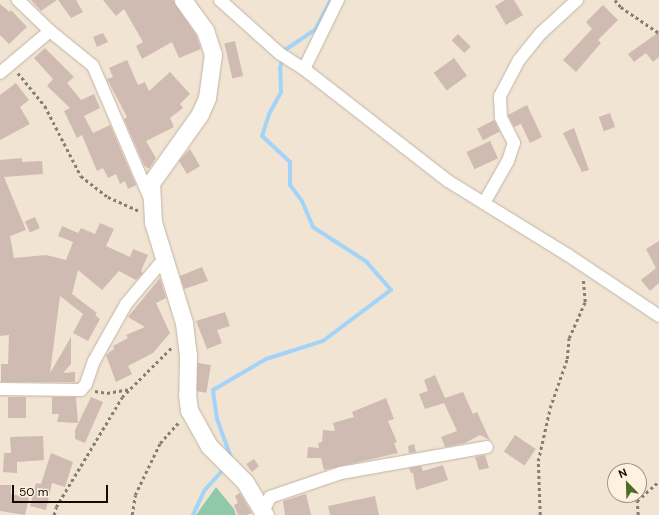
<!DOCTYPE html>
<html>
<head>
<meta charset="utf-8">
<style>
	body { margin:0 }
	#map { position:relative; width:659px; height:515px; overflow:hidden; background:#f1e4d3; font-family:"DM Sans",sans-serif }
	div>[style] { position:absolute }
	.green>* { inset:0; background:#90c9a9 }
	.stream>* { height:4px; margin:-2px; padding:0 2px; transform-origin:2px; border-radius:2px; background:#a4d3f8 }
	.building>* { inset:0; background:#d0bbb2; transform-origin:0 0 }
	.path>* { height:2.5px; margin-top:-1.25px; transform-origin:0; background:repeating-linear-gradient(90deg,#877d72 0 3px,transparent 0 6px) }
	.roads { filter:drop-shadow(0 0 1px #c1b4a5) drop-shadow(0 0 1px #c1b4a5) }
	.street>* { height:12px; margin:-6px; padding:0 6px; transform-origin:6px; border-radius:6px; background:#fff }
	.secondary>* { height:17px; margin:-8.5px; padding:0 8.5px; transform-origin:8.5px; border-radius:8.5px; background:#fff }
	span { translate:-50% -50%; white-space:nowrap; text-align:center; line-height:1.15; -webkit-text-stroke:3px #fef1e0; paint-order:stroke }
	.north { position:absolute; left:607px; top:463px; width:40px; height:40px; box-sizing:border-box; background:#fef1e0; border:1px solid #9f9589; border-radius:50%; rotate:337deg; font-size:11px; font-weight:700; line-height:16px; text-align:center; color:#100b06 }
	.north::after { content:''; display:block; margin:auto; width:14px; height:18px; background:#486d26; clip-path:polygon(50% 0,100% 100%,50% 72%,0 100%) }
	.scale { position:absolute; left:12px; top:485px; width:96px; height:18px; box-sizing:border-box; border:2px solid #100b06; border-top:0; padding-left:5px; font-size:12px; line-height:14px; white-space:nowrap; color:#100b06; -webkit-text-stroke:3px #fef1e0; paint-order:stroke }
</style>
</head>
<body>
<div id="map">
	<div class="green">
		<div style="clip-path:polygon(216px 487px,234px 509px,236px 515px,196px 515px)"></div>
	</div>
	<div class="stream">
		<div style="left:232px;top:460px;width:44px;rotate:-110.1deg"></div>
		<div style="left:217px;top:419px;width:29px;rotate:-98deg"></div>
		<div style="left:213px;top:390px;width:61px;rotate:-30.3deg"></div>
		<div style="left:266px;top:359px;width:60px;rotate:-17.5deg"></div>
		<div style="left:323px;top:341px;width:85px;rotate:-36.9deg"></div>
		<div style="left:391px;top:290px;width:37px;rotate:-131deg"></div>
		<div style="left:367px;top:262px;width:64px;rotate:-147.1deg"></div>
		<div style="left:313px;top:227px;width:28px;rotate:-113deg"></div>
		<div style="left:302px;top:201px;width:20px;rotate:-127deg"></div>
		<div style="left:290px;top:185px;width:23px;rotate:-90deg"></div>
		<div style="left:290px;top:162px;width:38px;rotate:-137deg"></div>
		<div style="left:262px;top:136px;width:23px;rotate:-72deg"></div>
		<div style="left:269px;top:114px;width:25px;rotate:-61deg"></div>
		<div style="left:281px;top:92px;width:24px;rotate:-92deg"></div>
		<div style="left:280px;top:68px;width:19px;rotate:-74deg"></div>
		<div style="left:285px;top:50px;width:36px;rotate:-34deg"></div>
		<div style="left:315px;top:30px;width:34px;rotate:-62deg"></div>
		<div style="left:193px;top:515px;width:26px;rotate:-65deg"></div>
		<div style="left:204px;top:491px;width:31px;rotate:-48deg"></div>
	</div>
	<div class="building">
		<div style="clip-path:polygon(31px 0,57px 0,41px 11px)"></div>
		<div style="clip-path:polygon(58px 0,76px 0,83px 12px,71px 18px)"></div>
		<div style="clip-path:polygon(103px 0,173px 0,196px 35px,201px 49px,179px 58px,172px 42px,142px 59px,136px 46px,143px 42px,124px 9px,116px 16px)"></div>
		<div style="clip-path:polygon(505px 0,514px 0,523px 15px,506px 25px,495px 6px)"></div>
		<div style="clip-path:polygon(0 4px,10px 12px,11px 10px,27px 27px,9px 44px,0 35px)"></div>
		<div style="clip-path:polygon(603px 5px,618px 20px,598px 40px,601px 43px,576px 72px,563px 60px,592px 29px,586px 22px)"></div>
		<div style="clip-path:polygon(659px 32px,659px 57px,653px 62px,646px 53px,634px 62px,628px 54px)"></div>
		<div style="clip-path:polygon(103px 33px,108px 42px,97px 47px,93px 37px)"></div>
		<div style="left:458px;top:34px;width:18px;height:9px;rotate:45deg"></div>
		<div style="left:235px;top:41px;width:36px;height:11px;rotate:77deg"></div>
		<div style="clip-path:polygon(45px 48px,74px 77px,67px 83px,81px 100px,94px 94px,100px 108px,84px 116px,93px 133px,110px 125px,136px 185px,128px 189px,125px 181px,120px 184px,116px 174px,108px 178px,103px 168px,97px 171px,82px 135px,77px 138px,64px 111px,70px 108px,47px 86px,53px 79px,34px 58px)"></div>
		<div style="left:454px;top:58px;width:22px;height:25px;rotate:54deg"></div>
		<div style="clip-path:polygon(127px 60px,138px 85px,145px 82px,149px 91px,170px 72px,190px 94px,180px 104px,183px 108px,170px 118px,174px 127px,146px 141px,156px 158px,149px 169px,144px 165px,124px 119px,127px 117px,107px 79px,113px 77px,109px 68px)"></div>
		<div style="clip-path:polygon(16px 83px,29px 100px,20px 107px,30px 124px,0 140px,0 95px)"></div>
		<div style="clip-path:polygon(527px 105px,542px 137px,530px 143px,521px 124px,514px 127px,508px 115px)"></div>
		<div style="left:610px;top:113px;width:15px;height:12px;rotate:70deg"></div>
		<div style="left:494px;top:120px;width:13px;height:19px;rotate:63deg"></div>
		<div style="clip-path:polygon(574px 128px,589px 170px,582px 172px,563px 133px)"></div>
		<div style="left:490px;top:141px;width:19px;height:26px;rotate:65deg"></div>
		<div style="clip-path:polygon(190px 149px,200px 166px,187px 174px,179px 161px)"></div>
		<div style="clip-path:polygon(22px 158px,22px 162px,42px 161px,43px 174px,4px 177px,26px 230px,10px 236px,14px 258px,46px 255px,66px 260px,73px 242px,58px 236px,62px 226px,78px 233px,81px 228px,95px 234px,100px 223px,114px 229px,106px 246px,130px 257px,133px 249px,148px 255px,141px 271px,143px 273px,136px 280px,119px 271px,102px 290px,78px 270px,72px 294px,97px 313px,95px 315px,100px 319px,88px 341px,73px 333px,83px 314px,60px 296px,50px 373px,71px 337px,71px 364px,63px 373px,75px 372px,75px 382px,1px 382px,1px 364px,8px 364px,9px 335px,0 336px,0 160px)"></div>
		<div style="left:35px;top:217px;width:12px;height:11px;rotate:66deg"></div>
		<div style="clip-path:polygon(659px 241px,659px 283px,650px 291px,641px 280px,656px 268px,646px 249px)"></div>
		<div style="clip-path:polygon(202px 267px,208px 281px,184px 289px,180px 276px)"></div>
		<div style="clip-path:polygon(160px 278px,166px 298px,156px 303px,170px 333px,153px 353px,128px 366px,132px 374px,116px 382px,106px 355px,114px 349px,113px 346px,128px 338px,126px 335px,145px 327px,128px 317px)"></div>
		<div style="clip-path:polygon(225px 312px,230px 326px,217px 330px,222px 343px,207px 349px,196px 321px)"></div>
		<div style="left:198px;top:363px;width:13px;height:28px;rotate:9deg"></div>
		<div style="clip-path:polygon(435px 375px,445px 398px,463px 392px,473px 414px,477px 412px,490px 440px,480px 435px,465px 443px,445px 447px,441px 437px,457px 431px,444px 403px,425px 409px,419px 394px,428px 391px,424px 380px)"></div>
		<div style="left:8px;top:397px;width:18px;height:21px"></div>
		<div style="clip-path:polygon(52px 397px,76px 397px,78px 423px,57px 422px,59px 414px,52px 414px)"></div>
		<div style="clip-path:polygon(91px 397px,103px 402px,85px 443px,75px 439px,75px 430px)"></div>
		<div style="clip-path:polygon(386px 398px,394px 419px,388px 421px,397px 442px,394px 443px,398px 453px,324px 470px,321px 458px,307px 458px,308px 447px,319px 448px,318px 443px,322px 442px,323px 430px,335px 431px,333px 423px,354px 417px,352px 412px)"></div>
		<div style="left:515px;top:435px;width:25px;height:20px;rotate:34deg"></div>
		<div style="clip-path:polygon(43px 436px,44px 460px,17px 462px,17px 473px,3px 472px,4px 453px,11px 453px,10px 437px)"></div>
		<div style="clip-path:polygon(414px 444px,416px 452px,409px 453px,408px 446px)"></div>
		<div style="clip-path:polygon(51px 453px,73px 462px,65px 487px,52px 483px,46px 510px,30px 506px,36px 483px,41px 484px)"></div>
		<div style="clip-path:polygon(485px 455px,489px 468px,479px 470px,475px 457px)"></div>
		<div style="clip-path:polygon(254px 459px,259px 466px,252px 472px,246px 464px)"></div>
		<div style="clip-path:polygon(443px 465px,448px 480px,416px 490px,413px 473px,411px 473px,409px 468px,421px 466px,423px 471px)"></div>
		<div style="clip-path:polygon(0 485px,11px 485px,11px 494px,29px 498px,25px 515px,0 511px)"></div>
		<div style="clip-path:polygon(240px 493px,252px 513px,247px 515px,238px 515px,234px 505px,238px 503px,235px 496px)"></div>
		<div style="clip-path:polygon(306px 494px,311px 515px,285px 515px,283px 501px)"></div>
		<div style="clip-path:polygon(375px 496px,379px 515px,330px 515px,328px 506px)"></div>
	</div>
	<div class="path">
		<div style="left:615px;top:0;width:9px;rotate:49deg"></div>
		<div style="left:621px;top:7px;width:46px;rotate:34.4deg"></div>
		<div style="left:18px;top:73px;width:43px;rotate:50.7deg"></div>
		<div style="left:45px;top:106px;width:79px;rotate:62.8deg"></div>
		<div style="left:81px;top:176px;width:34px;rotate:38deg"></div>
		<div style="left:108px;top:197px;width:34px;rotate:24deg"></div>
		<div style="left:95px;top:391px;width:12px;rotate:9deg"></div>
		<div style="left:107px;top:393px;width:23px;rotate:-10deg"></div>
		<div style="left:54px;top:515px;width:8px;rotate:-76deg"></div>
		<div style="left:56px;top:507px;width:128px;rotate:-59deg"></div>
		<div style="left:122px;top:397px;width:71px;rotate:-45deg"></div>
		<div style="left:132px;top:515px;width:20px;rotate:-81deg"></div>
		<div style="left:135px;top:495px;width:58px;rotate:-64.3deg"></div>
		<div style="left:160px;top:443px;width:30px;rotate:-48deg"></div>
		<div style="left:540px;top:515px;width:54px;rotate:-92.1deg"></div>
		<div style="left:538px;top:461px;width:54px;rotate:-77.2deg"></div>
		<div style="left:550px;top:408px;width:52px;rotate:-70.9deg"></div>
		<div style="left:567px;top:359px;width:21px;rotate:-85deg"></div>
		<div style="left:569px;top:338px;width:39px;rotate:-66deg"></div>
		<div style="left:585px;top:302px;width:23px;rotate:-95deg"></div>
		<div style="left:638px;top:515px;width:14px;rotate:-94deg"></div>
		<div style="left:637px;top:501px;width:30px;rotate:-42deg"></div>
	</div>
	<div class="roads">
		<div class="street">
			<div style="left:220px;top:0;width:79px;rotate:41.9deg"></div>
			<div style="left:279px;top:53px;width:30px;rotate:33deg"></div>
			<div style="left:304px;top:69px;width:182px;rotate:37.9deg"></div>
			<div style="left:448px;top:181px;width:141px;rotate:31.7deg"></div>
			<div style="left:568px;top:255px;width:110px;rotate:33.8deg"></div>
			<div style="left:50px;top:31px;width:55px;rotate:39.1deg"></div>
			<div style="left:93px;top:66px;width:142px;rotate:66.7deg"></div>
			<div style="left:304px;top:69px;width:77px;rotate:-63.8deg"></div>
			<div style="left:0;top:73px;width:65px;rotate:-40deg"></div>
			<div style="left:50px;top:31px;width:45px;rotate:-135.9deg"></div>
			<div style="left:484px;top:203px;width:48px;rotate:-60.3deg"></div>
			<div style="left:508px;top:161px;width:19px;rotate:-72deg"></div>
			<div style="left:514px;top:143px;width:29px;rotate:-117deg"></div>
			<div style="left:501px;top:117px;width:21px;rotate:-93deg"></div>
			<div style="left:500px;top:96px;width:41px;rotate:-62.2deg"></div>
			<div style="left:519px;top:60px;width:35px;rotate:-51deg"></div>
			<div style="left:541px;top:33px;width:49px;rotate:-42.5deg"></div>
			<div style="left:0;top:389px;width:81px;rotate:0.7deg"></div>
			<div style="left:81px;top:390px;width:8px;rotate:-50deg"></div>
			<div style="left:86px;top:384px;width:24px;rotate:-71deg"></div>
			<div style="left:94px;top:361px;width:65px;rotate:-60.7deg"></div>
			<div style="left:126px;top:304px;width:59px;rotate:-49.8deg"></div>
			<div style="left:264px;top:510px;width:14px;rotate:-65deg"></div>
			<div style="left:270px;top:497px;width:75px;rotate:-18.7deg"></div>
			<div style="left:341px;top:473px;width:148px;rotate:-10.1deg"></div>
		</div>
		<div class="secondary">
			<div style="left:183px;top:0;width:37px;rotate:54deg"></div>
			<div style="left:205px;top:30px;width:25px;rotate:72deg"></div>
			<div style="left:213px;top:54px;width:44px;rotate:97.8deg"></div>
			<div style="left:207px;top:98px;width:17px;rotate:114deg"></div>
			<div style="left:200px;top:114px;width:85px;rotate:125.4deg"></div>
			<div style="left:151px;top:183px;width:39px;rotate:87deg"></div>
			<div style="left:153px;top:222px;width:106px;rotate:72.9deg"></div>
			<div style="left:184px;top:323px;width:32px;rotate:83deg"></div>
			<div style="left:188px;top:355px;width:39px;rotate:91deg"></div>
			<div style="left:187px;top:394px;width:16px;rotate:83deg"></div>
			<div style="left:189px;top:410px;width:41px;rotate:60.9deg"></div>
			<div style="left:209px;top:446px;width:51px;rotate:45deg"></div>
			<div style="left:245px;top:482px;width:39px;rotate:59deg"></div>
		</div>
	</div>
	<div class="north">N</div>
	<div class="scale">50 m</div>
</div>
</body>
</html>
